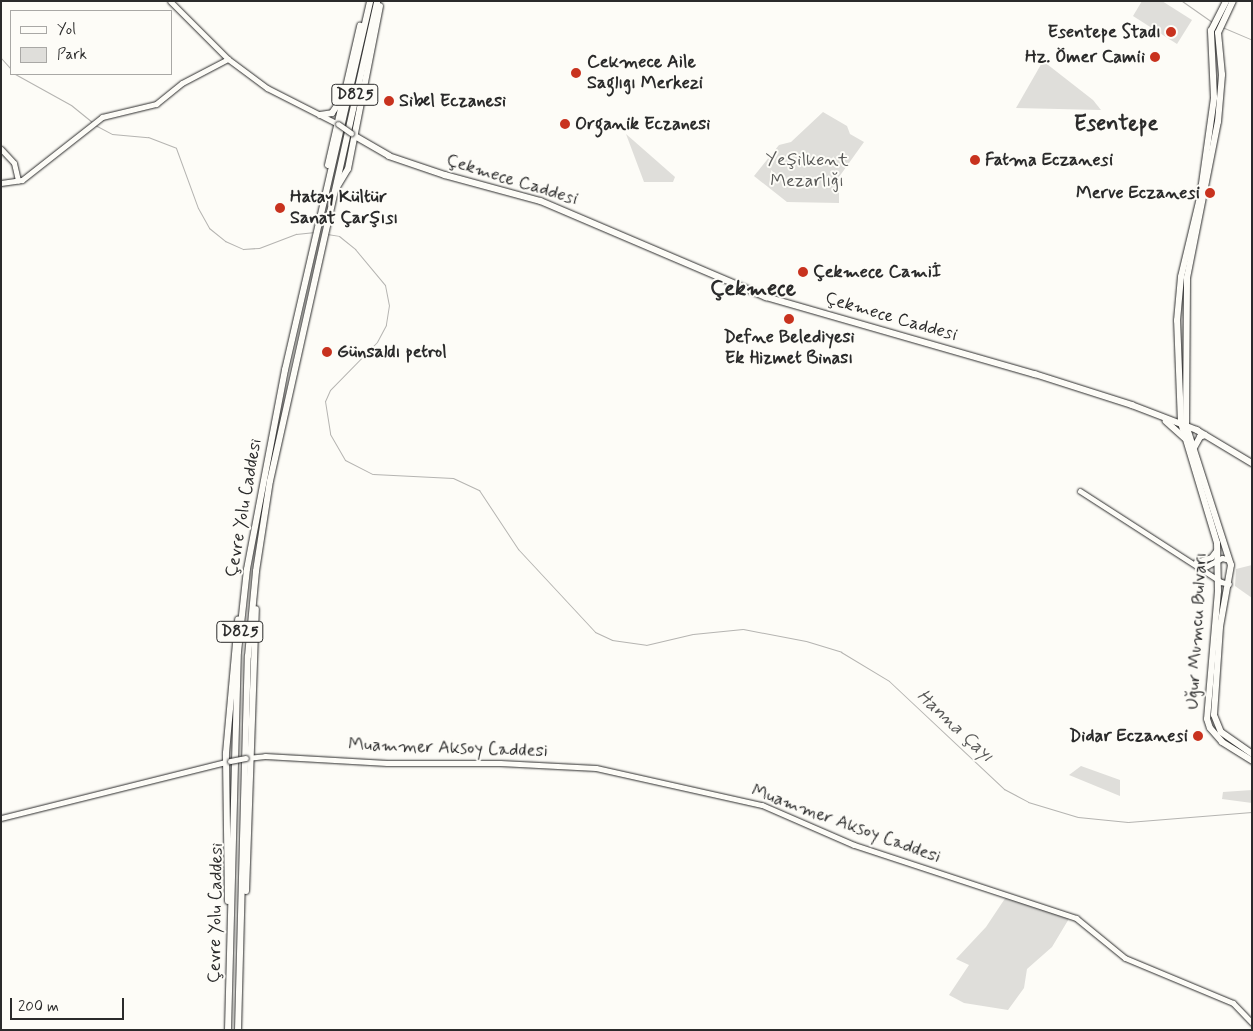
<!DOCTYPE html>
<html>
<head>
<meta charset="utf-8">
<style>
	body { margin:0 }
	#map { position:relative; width:1253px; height:1031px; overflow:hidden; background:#fdfcf7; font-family:Mynerve,sans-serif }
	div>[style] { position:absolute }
	.green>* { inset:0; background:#dfdeda }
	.stream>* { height:1px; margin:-0.5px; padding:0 0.5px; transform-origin:0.5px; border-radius:0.5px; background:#b5b4b1 }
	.roads { filter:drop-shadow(0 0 1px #2b2b2b) drop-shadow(0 0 1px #2b2b2b) }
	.tertiary>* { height:5px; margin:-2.5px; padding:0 2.5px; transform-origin:2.5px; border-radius:2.5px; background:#fdfcf7 }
	.secondary>* { height:5.5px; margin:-2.75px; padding:0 2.75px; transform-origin:2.75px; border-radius:2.75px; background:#fdfcf7 }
	.primary>* { height:6px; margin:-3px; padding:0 3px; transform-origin:3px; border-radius:3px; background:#fdfcf7 }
	.trunk>* { height:6px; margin:-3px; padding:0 3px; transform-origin:3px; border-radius:3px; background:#fdfcf7 }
	.bridges { filter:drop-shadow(0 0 1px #2b2b2b) drop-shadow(0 0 1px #2b2b2b) }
	.tertiary-bridge>* { height:5px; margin:-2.5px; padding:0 2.5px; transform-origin:2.5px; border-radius:2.5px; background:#fdfcf7 }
	.dots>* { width:14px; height:14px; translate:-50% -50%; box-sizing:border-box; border:2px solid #fdfcf7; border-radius:50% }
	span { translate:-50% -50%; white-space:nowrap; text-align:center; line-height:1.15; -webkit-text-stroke:4px #fdfcf7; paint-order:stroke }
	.shield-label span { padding:1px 4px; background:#fdfcf7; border:1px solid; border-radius:4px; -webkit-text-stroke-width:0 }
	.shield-label { font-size:16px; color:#2b2b2b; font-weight:700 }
	.poi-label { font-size:18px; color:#2b2b2b; font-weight:700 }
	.right { translate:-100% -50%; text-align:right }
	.left { translate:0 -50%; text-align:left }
	.park-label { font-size:18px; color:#585857 }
	.street-label { font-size:18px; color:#2b2b2b }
	.water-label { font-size:19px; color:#5b5b5a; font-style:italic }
	.district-label { font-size:22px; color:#2b2b2b; font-weight:700 }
	.frame { position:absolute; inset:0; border:2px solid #2b2b2b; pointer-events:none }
	.legend { position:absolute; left:10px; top:10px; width:162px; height:65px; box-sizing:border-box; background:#fdfcf7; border:1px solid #a9a8a5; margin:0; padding:6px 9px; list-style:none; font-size:15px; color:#2b2b2b }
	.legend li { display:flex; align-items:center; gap:10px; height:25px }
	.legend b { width:25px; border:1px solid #a9a8a5 }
	.scale { position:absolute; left:10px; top:998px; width:114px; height:22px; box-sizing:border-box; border:2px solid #2b2b2b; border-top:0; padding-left:6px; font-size:15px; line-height:18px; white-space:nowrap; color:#2b2b2b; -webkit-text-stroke:4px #fdfcf7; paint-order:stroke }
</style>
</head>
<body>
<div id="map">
	<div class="green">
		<div style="clip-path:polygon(1142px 1px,1162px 1px,1192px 20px,1177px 44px,1133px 16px)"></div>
		<div style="clip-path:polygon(1043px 61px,1093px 100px,1101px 110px,1016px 108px)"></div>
		<div style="clip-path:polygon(823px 112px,847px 126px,850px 134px,864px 142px,839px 177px,839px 203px,787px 202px,754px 176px,779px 145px,791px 142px)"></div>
		<div style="clip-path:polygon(626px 134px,675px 177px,673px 182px,644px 182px)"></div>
		<div style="clip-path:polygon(1252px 565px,1252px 598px,1235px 586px,1236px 569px)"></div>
		<div style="clip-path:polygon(1081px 766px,1120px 780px,1120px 796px,1069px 775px)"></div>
		<div style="clip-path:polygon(1252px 790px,1252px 803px,1222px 799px,1223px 792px)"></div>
		<div style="clip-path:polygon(1008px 894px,1070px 917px,1052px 947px,1027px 969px,1024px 988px,1008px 1010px,964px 1003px,949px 995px,969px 965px,956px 959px,986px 927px)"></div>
	</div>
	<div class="stream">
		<div style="left:1182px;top:1px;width:37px;rotate:35deg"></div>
		<div style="left:1222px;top:27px;width:33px;rotate:23deg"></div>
		<div style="left:1px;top:58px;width:15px;rotate:48deg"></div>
		<div style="left:15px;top:74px;width:64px;rotate:29deg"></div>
		<div style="left:71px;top:105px;width:27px;rotate:39deg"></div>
		<div style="left:95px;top:125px;width:19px;rotate:28deg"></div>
		<div style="left:112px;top:134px;width:36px;rotate:5deg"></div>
		<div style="left:148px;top:137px;width:30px;rotate:21deg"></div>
		<div style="left:176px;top:148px;width:64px;rotate:69.9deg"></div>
		<div style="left:198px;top:208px;width:23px;rotate:61deg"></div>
		<div style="left:209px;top:228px;width:21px;rotate:39deg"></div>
		<div style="left:225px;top:241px;width:20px;rotate:24deg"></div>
		<div style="left:243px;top:249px;width:16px;rotate:-4deg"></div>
		<div style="left:259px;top:248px;width:40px;rotate:-21deg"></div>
		<div style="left:296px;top:234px;width:19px;rotate:-6deg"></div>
		<div style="left:327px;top:234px;width:12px;rotate:9deg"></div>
		<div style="left:339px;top:236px;width:21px;rotate:39deg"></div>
		<div style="left:355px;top:249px;width:47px;rotate:50.2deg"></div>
		<div style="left:385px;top:285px;width:20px;rotate:79deg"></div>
		<div style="left:389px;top:305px;width:20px;rotate:99deg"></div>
		<div style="left:386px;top:325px;width:19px;rotate:118deg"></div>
		<div style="left:377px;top:342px;width:67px;rotate:134.4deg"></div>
		<div style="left:330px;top:390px;width:12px;rotate:114deg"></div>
		<div style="left:325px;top:401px;width:33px;rotate:81deg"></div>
		<div style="left:330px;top:434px;width:30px;rotate:60deg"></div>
		<div style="left:345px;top:460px;width:31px;rotate:27deg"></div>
		<div style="left:373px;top:474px;width:80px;rotate:2.9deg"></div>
		<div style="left:453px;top:478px;width:29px;rotate:25deg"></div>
		<div style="left:479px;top:490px;width:71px;rotate:56.5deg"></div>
		<div style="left:518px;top:549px;width:113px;rotate:47.1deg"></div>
		<div style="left:595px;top:632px;width:19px;rotate:25deg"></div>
		<div style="left:612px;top:640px;width:34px;rotate:8deg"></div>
		<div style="left:646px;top:645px;width:48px;rotate:-13.2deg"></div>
		<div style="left:693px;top:634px;width:50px;rotate:-5.7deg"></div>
		<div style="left:743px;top:629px;width:64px;rotate:10.8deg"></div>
		<div style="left:806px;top:641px;width:37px;rotate:17deg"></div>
		<div style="left:841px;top:652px;width:56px;rotate:31.1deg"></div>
		<div style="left:889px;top:681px;width:158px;rotate:43.2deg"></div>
		<div style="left:1004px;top:789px;width:27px;rotate:28deg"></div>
		<div style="left:1028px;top:802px;width:52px;rotate:16.7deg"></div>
		<div style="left:1078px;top:817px;width:50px;rotate:5.7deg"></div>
		<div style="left:1128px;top:822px;width:124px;rotate:-4.6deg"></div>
	</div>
	<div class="roads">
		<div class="tertiary">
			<div style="left:170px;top:1px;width:82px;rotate:45deg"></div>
			<div style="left:228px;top:59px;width:49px;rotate:36.6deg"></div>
			<div style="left:267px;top:88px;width:80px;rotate:26.9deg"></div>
			<div style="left:1px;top:149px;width:19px;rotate:47deg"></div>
			<div style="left:14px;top:163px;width:18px;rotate:77deg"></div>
			<div style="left:1px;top:183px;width:21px;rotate:-8deg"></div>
			<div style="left:22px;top:180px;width:102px;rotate:-38.2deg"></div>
			<div style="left:102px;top:117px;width:56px;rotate:-13.5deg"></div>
			<div style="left:156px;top:104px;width:33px;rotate:-39deg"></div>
			<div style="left:182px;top:83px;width:52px;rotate:-27.6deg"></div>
			<div style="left:1080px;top:491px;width:168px;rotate:32.8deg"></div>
			<div style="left:1221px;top:582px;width:8px;rotate:14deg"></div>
			<div style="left:1196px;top:562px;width:16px;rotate:-18deg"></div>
			<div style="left:1211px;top:557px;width:10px;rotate:-53deg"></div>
			<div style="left:1197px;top:564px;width:10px;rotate:11deg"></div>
			<div style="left:1207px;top:566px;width:17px;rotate:-28deg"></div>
			<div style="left:1222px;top:558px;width:7px;rotate:16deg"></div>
			<div style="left:247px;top:758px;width:18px;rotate:-6deg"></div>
			<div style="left:265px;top:756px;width:122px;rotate:3.3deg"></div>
			<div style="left:387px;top:763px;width:113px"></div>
			<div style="left:500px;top:763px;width:96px;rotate:3deg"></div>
			<div style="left:596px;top:768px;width:170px;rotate:12.6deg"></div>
			<div style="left:762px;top:805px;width:100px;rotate:23.5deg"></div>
			<div style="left:854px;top:845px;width:234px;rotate:18.2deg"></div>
			<div style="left:1076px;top:918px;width:63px;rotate:39.2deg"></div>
			<div style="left:1125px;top:958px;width:117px;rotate:22.6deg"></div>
			<div style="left:1233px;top:1003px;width:28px;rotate:46deg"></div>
			<div style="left:1px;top:818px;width:235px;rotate:-14deg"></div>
		</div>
		<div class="secondary">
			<div style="left:355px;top:136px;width:39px;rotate:30deg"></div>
			<div style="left:389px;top:156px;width:59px;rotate:18.7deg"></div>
			<div style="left:445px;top:175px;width:99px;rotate:15.2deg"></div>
			<div style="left:541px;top:201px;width:245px;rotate:23.1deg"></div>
			<div style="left:766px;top:297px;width:280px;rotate:16deg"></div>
			<div style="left:1035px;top:374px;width:102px;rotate:17.7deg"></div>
			<div style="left:1132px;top:405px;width:70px;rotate:21deg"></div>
			<div style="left:1197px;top:430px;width:64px;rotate:31deg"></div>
			<div style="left:1166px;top:421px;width:25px;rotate:42deg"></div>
			<div style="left:1181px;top:423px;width:102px;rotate:-92.2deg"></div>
			<div style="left:1177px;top:321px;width:44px;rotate:-84.8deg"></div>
			<div style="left:1181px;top:277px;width:81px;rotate:-76.5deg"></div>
			<div style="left:1200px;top:198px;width:101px;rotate:-82deg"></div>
			<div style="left:1214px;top:98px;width:67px;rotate:-92.6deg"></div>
			<div style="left:1211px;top:31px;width:34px;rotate:-63deg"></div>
			<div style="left:1186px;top:425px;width:147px;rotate:-89.6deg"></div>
			<div style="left:1187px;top:278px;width:159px;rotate:-78.8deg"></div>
			<div style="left:1218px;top:122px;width:47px;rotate:-85.1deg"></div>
			<div style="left:1222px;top:75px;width:42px;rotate:-95.4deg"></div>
			<div style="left:1218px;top:33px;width:35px;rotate:-65deg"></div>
			<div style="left:1194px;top:448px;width:13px;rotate:-61deg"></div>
			<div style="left:1200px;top:437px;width:5px;rotate:-22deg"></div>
		</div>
		<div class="primary">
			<div style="left:1181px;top:423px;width:125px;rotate:73.3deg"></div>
			<div style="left:1217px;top:543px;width:48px;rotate:88.8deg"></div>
			<div style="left:1218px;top:591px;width:128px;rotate:94.9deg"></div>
			<div style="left:1207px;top:719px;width:9px;rotate:72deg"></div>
			<div style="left:1210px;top:728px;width:18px;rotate:49deg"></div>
			<div style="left:1222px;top:742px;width:36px;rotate:32deg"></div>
			<div style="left:1186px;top:425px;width:147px;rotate:72.2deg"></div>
			<div style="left:1231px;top:565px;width:63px;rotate:100.1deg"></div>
			<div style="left:1220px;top:627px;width:88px;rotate:93.9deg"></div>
			<div style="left:1214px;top:715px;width:18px;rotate:68deg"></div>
			<div style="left:1221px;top:732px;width:38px;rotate:35deg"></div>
		</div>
		<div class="trunk">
			<div style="left:320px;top:115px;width:12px;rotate:-9deg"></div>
			<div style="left:332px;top:113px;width:11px;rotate:-56deg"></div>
			<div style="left:328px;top:165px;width:143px;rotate:-77deg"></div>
			<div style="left:337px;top:187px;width:21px;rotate:-59deg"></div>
			<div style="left:348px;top:169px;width:166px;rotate:-78.9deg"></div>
			<div style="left:246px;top:891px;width:282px;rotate:-88deg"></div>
			<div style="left:228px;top:901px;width:148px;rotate:-90.8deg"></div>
			<div style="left:226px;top:753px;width:134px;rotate:-84.8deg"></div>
			<div style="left:228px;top:1030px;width:378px;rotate:-88.5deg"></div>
			<div style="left:238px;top:652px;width:83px;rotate:-83.8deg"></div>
			<div style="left:247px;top:569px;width:203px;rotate:-79.2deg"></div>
			<div style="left:285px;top:370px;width:379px;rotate:-77deg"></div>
			<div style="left:238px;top:1030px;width:374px;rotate:-88.5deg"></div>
			<div style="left:248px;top:656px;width:85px;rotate:-84.6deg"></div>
			<div style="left:256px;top:571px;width:91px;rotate:-81.2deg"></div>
			<div style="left:270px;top:481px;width:492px;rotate:-77.4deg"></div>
		</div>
	</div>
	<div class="bridges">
		<div class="tertiary-bridge">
			<div style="left:338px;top:124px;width:16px;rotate:35deg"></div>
			<div style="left:230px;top:761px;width:16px;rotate:-11deg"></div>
		</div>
	</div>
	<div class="dots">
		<div style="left:1171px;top:32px;background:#c8321e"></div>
		<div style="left:1155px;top:57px;background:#c8321e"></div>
		<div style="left:576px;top:73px;background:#c8321e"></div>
		<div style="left:389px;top:101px;background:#c8321e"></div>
		<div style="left:565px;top:124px;background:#c8321e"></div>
		<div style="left:975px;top:160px;background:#c8321e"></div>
		<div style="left:1210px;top:193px;background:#c8321e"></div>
		<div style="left:280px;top:208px;background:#c8321e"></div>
		<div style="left:803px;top:272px;background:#c8321e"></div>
		<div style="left:789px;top:319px;background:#c8321e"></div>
		<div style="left:327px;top:352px;background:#c8321e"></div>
		<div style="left:1198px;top:736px;background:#c8321e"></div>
	</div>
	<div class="shield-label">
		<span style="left:355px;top:95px">D825</span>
		<span style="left:240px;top:632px">D825</span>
	</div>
	<div class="poi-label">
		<span class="right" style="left:1161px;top:32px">Esentepe Stadı</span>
		<span class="right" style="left:1145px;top:57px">Hz. Ömer Camii</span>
		<span class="left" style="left:587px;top:73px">Cekmece Aile<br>Saglıgı Merkezi</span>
		<span class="left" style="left:399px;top:101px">Sibel Eczanesi</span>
		<span class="left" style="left:575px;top:124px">Organik Eczanesi</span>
		<span class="left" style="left:985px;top:160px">Fatma Eczanesi</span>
		<span class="right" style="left:1200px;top:193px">Merve Eczanesi</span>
		<span class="left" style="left:290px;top:208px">Hatay Kültür<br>Sanat Çarşısı</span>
		<span class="left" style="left:813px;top:272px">Çekmece Camiİ</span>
		<span style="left:789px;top:348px">Defne Belediyesi<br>Ek Hizmet Binası</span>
		<span class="left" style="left:337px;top:352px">Günsaldı petrol</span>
		<span class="right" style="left:1188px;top:736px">Didar Eczanesi</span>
	</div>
	<div class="park-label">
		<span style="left:807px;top:171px">Yeşilkent<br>Mezarlığı</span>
	</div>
	<div class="street-label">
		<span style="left:512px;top:180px;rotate:17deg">Çekmece Caddesi</span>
		<span style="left:891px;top:317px;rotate:16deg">Çekmece Caddesi</span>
		<span style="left:244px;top:508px;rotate:-80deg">Çevre Yolu Caddesi</span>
		<span style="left:1197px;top:631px;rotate:-87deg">Uğur Mumcu Bulvarı</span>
		<span style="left:448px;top:748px;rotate:2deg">Muammer Aksoy Caddesi</span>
		<span style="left:846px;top:824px;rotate:20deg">Muammer Aksoy Caddesi</span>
		<span style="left:216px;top:913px;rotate:-89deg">Çevre Yolu Caddesi</span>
	</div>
	<div class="water-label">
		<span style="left:955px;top:726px;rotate:43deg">Hanna Çayı</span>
	</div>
	<div class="district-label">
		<span style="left:1116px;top:125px">Esentepe</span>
		<span style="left:753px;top:290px">Çekmece</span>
	</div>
	<div class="frame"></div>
	<ul class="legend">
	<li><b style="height:6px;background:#fdfcf7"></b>Yol</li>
	<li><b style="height:14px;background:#dfdeda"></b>Park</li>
	</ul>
	<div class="scale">200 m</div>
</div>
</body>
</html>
